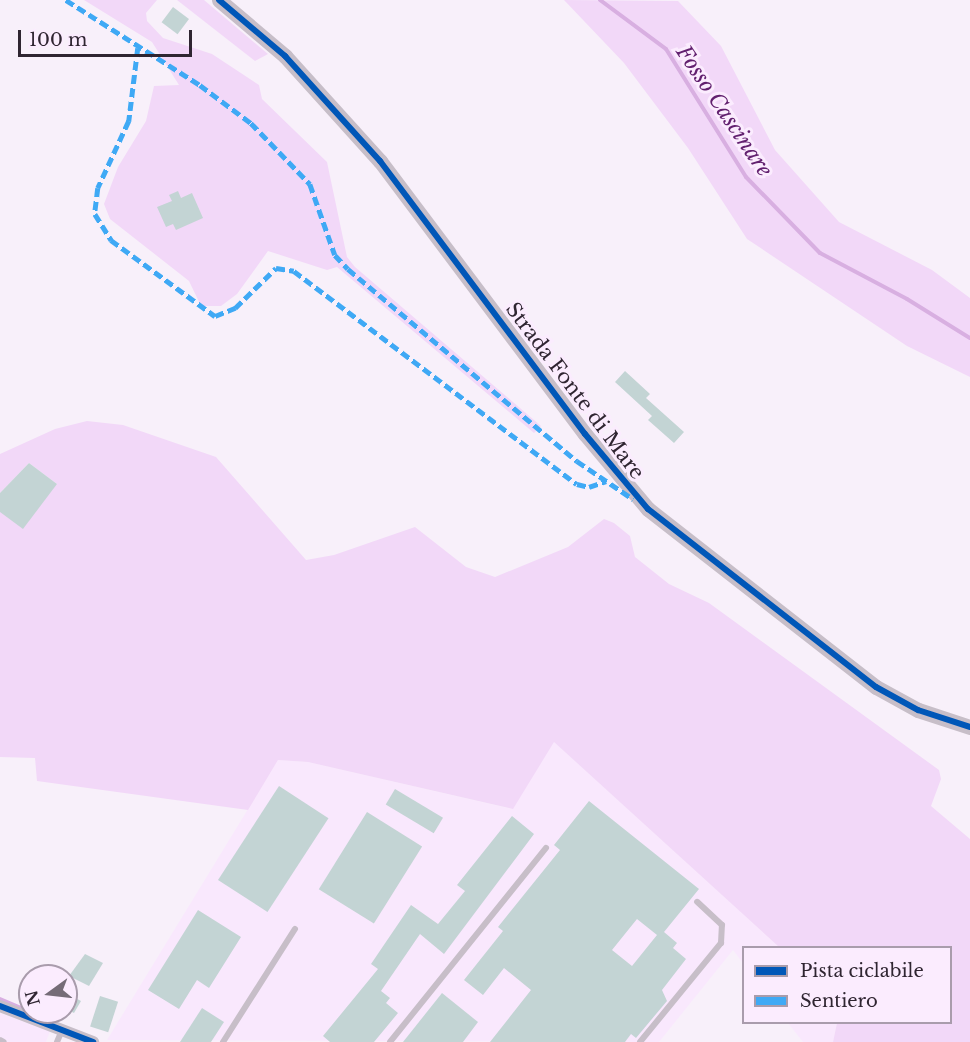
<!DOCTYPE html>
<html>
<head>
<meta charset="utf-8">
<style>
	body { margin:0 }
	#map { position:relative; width:970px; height:1042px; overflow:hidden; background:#f8f0fa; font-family:"Libre Baskerville",serif }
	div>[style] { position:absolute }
	.built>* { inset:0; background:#f9e8fd }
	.green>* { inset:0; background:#f2d8f8 }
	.stream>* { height:4px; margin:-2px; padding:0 2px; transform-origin:2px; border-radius:2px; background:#d8afe1 }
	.building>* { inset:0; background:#c3d4d4; transform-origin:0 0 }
	.service>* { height:6px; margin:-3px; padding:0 3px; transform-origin:3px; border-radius:3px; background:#c7bec8 }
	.minor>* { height:12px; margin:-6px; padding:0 6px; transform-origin:6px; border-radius:6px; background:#c7bec8 }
	.tertiary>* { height:15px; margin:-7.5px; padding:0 7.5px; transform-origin:7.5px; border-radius:7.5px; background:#c7bec8 }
	.quiet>* { height:4.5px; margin-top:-2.25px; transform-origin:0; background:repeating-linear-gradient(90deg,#3fa9f5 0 9px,transparent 0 13.5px) }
	.cycleway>* { height:6px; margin:-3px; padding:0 3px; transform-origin:3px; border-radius:3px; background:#0057b8 }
	span { translate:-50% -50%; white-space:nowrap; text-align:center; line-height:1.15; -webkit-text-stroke:6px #fbecfe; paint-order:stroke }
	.street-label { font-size:20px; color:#2f2531 }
	.water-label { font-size:21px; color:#62206f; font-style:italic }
	.legend { position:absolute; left:742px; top:946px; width:210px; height:78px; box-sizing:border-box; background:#fbecfe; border:2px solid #a99cac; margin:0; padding:8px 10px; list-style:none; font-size:18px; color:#2f2531 }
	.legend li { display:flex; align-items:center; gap:12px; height:30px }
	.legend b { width:30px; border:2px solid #a99cac }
	.north { position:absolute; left:18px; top:964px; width:60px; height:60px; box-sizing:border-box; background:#fbecfe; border:2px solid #a99cac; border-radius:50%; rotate:255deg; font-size:16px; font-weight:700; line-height:24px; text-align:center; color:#2f2531 }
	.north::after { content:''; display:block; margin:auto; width:21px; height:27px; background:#756c77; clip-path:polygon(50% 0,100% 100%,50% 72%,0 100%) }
	.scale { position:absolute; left:18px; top:30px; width:174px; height:27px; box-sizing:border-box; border:3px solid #2f2531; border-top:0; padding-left:8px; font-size:18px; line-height:21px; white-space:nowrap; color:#2f2531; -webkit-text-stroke:4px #fbecfe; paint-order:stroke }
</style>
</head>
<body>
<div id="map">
	<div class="built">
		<div style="clip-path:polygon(553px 741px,779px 947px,744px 948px,743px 963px,733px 950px,659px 1042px,107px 1040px,278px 760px,308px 762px,512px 809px)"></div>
		<div style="clip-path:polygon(0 1013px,50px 1031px,46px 1042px,0 1042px)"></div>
		<div style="clip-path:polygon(788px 1023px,837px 1023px,833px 1042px,803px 1042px)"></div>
	</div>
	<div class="green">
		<div style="clip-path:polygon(84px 0,157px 0,146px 13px,147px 21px,163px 38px,212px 54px,259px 85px,262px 99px,327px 162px,347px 257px,355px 267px,541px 426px,534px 433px,337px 267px,327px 270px,268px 251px,237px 294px,221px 306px,201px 306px,189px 281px,110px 219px,104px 204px,118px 167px,146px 121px,154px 86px,179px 85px,152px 42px)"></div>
		<div style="clip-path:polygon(177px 0,204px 0,268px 54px,255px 61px)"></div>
		<div style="clip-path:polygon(564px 0,678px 1px,721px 46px,775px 150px,839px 222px,932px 270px,970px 298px,970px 377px,907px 346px,747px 239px,688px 148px,624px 63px)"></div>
		<div style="clip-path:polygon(87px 421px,123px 425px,216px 457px,306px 560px,334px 555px,415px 527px,466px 567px,495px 577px,568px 547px,604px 519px,614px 523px,630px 536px,635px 557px,669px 584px,709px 603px,939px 770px,941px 779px,931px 806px,970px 839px,970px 1042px,833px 1042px,837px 1023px,950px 1022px,950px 948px,779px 947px,554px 742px,513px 809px,308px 762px,278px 760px,248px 810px,37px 781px,35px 758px,0 757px,0 512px,57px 484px,29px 463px,0 493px,0 454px,55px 429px)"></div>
	</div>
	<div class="stream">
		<div style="left:600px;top:0;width:82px;rotate:36.6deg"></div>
		<div style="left:666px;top:49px;width:151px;rotate:58deg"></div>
		<div style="left:746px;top:177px;width:106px;rotate:45.8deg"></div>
		<div style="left:820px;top:253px;width:98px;rotate:27.9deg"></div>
		<div style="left:907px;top:299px;width:74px;rotate:31.8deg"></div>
		<div style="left:0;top:999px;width:23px;rotate:23deg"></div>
	</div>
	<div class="building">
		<div style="left:173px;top:7px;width:20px;height:19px;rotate:37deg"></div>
		<div style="clip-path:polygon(178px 191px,181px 198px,192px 193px,203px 218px,176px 230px,173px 224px,166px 227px,157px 207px,172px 201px,169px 195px)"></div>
		<div style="clip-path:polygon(625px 371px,650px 394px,646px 398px,684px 432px,674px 443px,648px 420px,652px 416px,615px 382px)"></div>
		<div style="clip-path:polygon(29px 463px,57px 484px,23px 529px,0 512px,0 493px)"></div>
		<div style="left:279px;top:786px;width:59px;height:112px;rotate:33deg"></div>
		<div style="left:395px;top:789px;width:56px;height:18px;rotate:31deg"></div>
		<div style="clip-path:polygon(evenodd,589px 801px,699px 889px,664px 932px,677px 943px,673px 948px,686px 959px,662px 990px,667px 1001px,636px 1038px,631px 1034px,625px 1042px,490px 1042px,531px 990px,504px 968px,483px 995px,464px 980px,503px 931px,498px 927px,560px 850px,554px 845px,589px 801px,637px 919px,657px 935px,632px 966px,612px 950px,637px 919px)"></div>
		<div style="left:367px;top:812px;width:65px;height:91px;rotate:32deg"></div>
		<div style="clip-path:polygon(512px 816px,534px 834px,444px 954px,420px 934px,381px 991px,390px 998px,386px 1003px,398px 1013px,374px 1042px,330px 1042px,323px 1036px,378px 969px,371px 964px,411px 905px,438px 924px,465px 891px,457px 885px)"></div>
		<div style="clip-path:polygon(198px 910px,241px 937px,209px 988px,197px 980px,179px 1009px,148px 990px)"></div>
		<div style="clip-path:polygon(85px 954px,103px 963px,89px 986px,69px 976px)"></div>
		<div style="clip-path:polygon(66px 993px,81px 1001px,74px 1013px,66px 1009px)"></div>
		<div style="clip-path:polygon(442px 993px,478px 1022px,463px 1042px,403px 1042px)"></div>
		<div style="left:100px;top:996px;width:19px;height:32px;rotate:18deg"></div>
		<div style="clip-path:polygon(202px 1008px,224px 1022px,211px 1042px,180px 1042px)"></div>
	</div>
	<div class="service">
		<div style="left:0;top:1040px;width:4px;rotate:27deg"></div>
		<div style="left:57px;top:1042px;width:13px;rotate:-67deg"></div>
		<div style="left:223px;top:1042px;width:134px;rotate:-57.5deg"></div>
		<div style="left:390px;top:1042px;width:249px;rotate:-51.2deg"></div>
		<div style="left:640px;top:1042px;width:128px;rotate:-50.7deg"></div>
		<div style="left:721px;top:943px;width:18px;rotate:-87deg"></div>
		<div style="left:722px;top:925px;width:34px;rotate:-137deg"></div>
	</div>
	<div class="minor">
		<div style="left:0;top:1006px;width:100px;rotate:21.2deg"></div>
	</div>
	<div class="tertiary">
		<div style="left:219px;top:0;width:87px;rotate:40.3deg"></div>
		<div style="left:285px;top:56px;width:142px;rotate:47.9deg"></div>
		<div style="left:380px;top:161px;width:341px;rotate:53.1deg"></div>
		<div style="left:585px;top:434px;width:98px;rotate:50deg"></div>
		<div style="left:648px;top:509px;width:289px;rotate:38deg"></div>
		<div style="left:876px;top:687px;width:48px;rotate:28.7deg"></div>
		<div style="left:918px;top:710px;width:55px;rotate:18.1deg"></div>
	</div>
	<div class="quiet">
		<div style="left:66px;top:0;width:159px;rotate:32.4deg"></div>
		<div style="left:200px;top:85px;width:64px;rotate:36.7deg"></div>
		<div style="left:251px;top:123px;width:85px;rotate:46deg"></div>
		<div style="left:310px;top:184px;width:75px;rotate:70.6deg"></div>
		<div style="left:335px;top:255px;width:19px;rotate:47deg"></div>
		<div style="left:348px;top:269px;width:299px;rotate:40deg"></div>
		<div style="left:577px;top:461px;width:68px;rotate:34.2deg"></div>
		<div style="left:138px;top:48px;width:74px;rotate:97deg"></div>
		<div style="left:129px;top:121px;width:74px;rotate:114.8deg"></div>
		<div style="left:98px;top:188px;width:26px;rotate:97deg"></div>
		<div style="left:95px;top:214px;width:31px;rotate:58deg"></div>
		<div style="left:111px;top:240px;width:129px;rotate:36.2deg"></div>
		<div style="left:215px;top:316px;width:22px;rotate:-22deg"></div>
		<div style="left:235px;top:308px;width:57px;rotate:-44.3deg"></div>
		<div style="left:276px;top:268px;width:18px;rotate:9deg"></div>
		<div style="left:294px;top:271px;width:354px;rotate:37deg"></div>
		<div style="left:577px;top:484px;width:12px;rotate:14deg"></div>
		<div style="left:589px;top:487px;width:18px;rotate:-19deg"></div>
	</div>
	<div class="cycleway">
		<div style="left:219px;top:0;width:87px;rotate:40.3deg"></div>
		<div style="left:285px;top:56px;width:142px;rotate:47.9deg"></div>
		<div style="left:380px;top:161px;width:341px;rotate:53.1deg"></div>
		<div style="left:585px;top:434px;width:98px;rotate:50deg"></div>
		<div style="left:648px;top:509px;width:289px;rotate:38deg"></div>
		<div style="left:876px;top:687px;width:48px;rotate:28.7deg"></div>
		<div style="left:918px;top:710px;width:55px;rotate:18.1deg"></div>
		<div style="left:0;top:1006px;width:100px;rotate:21.2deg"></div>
	</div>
	<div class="street-label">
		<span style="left:575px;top:391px;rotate:53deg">Strada Fonte di Mare</span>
	</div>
	<div class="water-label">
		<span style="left:724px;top:111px;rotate:56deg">Fosso Cascinare</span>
	</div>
	<ul class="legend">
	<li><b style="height:8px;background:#0057b8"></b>Pista ciclabile</li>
	<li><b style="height:8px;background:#3fa9f5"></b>Sentiero</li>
	</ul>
	<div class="north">N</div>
	<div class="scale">100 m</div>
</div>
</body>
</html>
